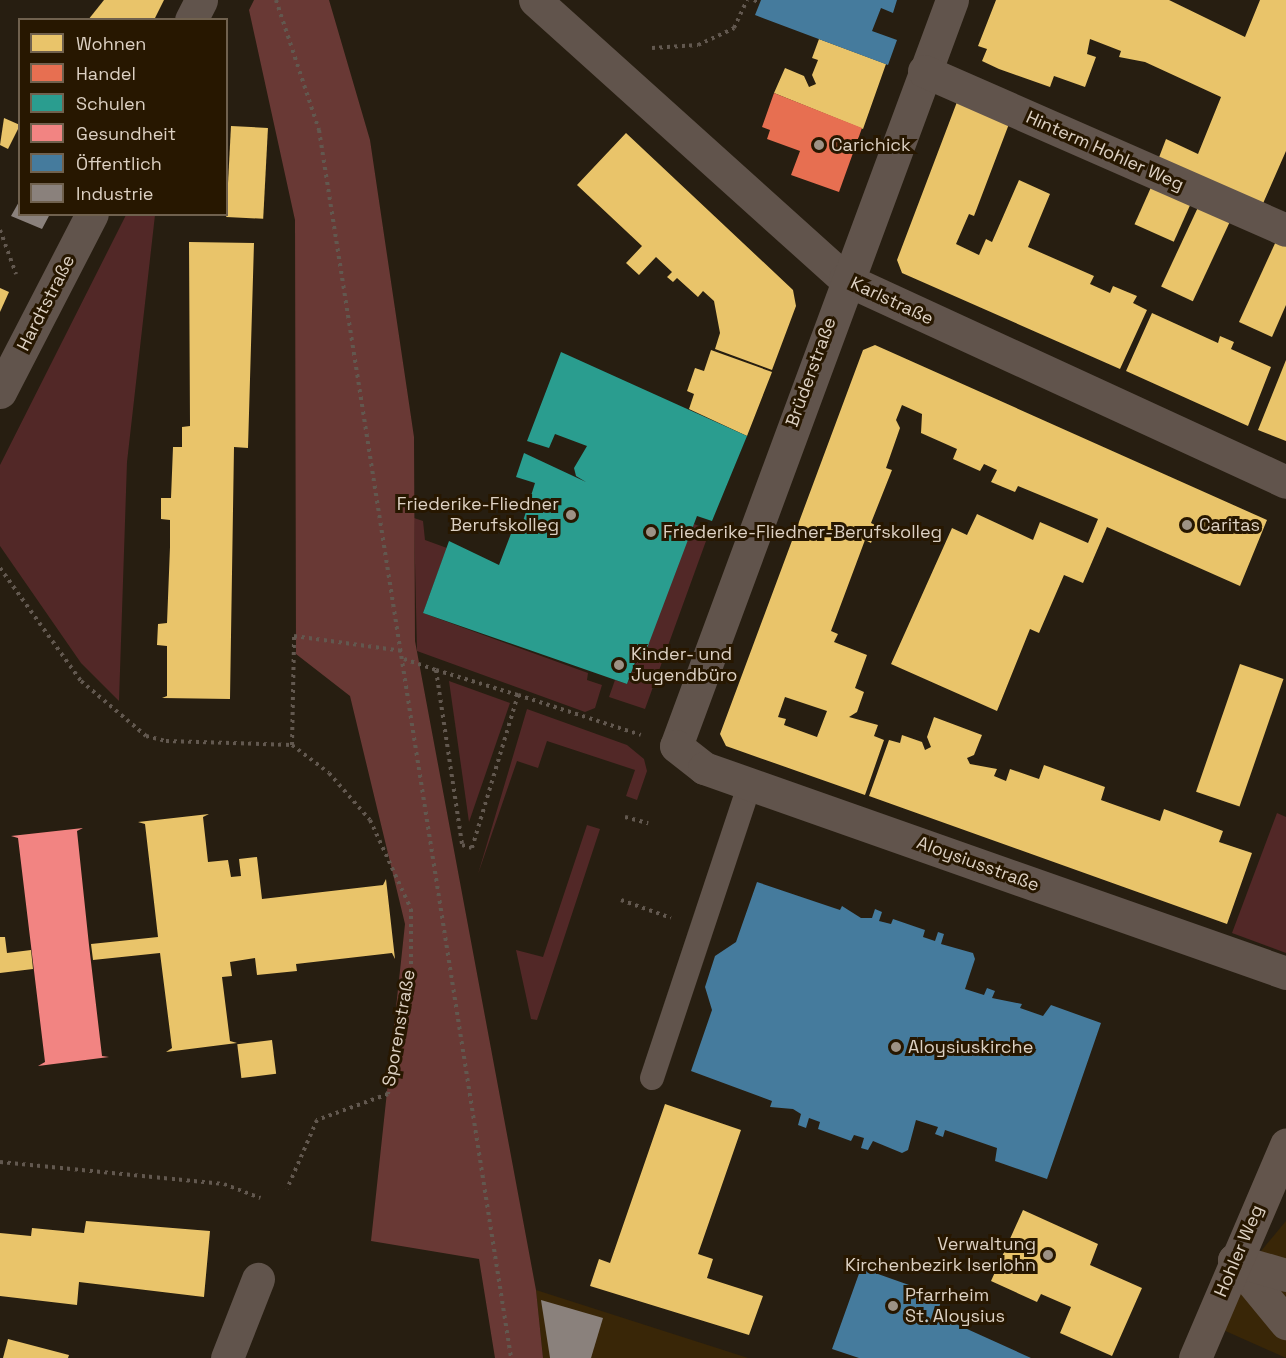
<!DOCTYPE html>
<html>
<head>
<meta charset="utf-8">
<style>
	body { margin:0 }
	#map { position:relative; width:1286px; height:1358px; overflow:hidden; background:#271e11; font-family:"Space Grotesk",sans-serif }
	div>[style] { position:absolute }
	.built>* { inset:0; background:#392607 }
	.green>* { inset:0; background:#522827 }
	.forest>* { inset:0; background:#693935 }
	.homes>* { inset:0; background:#e9c46a; transform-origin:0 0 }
	.shops>* { inset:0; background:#e76f51 }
	.schools>* { inset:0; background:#2a9d8f }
	.health>* { inset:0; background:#f28482 }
	.public>* { inset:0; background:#457b9d }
	.industry>* { inset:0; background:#8a817c }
	.path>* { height:4px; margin-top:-2px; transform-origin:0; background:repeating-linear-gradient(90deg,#62584f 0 3px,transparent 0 7.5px) }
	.lane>* { height:24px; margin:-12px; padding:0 12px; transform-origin:12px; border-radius:12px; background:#61544c }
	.street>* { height:33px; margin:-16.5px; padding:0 16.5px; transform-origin:16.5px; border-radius:16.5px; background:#61544c }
	.secondary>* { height:33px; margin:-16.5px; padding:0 16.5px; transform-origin:16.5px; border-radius:16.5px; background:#63554c }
	.dots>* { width:16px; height:16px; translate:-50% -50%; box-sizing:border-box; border:3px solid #271700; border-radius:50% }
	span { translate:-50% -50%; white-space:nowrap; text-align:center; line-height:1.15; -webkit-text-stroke:6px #271700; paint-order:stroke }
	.poi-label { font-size:18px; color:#ddd1c3 }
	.left { translate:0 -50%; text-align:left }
	.right { translate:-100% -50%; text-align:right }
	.street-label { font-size:18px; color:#ddd1c3 }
	.legend { position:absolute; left:18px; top:18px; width:210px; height:198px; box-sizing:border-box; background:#271700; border:2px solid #70614e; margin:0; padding:8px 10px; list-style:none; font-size:18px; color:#ddd1c3 }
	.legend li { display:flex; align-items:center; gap:12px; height:30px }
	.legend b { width:30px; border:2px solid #70614e }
</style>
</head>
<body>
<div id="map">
	<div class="built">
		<div style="clip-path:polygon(1286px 1221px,1286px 1358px,1203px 1321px)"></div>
		<div style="clip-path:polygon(536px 1290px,745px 1357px,748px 1358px,543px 1358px)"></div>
	</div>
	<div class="green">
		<div style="clip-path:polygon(126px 215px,155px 215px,127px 462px,119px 701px,81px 663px,0 546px,0 465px)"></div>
		<div style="clip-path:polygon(414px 518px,423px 521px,425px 540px,447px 548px,423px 613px,588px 673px,587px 680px,602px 685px,595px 708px,585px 712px,417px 651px)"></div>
		<div style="clip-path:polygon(694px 524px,710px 530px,645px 709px,609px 697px,615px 680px,627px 684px)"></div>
		<div style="clip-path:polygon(449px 681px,510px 703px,469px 822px)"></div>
		<div style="clip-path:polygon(527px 709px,627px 745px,644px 759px,647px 771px,637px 800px,626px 796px,635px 770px,547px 741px,538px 768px,517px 761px,478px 874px)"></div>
		<div style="clip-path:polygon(1277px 813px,1286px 817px,1286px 953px,1232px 933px)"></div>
		<div style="clip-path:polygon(587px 825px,600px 829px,537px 1020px,531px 1019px,516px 950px,543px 957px)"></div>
	</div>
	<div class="forest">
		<div style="clip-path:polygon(254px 0,329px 0,370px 140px,414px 437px,415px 641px,536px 1290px,543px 1358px,495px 1358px,479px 1259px,371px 1241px,405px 924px,350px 696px,296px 654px,295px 220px,249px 10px)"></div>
	</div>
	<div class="homes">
		<div style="clip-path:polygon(104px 0,164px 0,154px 20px,88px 20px)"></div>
		<div style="clip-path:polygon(996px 0,1169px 0,1245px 37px,1260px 0,1286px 0,1286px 151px,1261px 208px,1158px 160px,1166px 139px,1198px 154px,1221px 97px,1145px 62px,1119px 57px,1121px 51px,1090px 39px,1087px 54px,1096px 57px,1085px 87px,1054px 76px,1050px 87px,999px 69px,982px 61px,987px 49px,978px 46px)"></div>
		<div style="clip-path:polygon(819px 39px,886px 64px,863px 129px,774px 93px,785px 68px,804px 76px,809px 87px,816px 84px,812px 75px,818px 60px,812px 58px)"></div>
		<div style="clip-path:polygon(960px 94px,1012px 116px,974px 216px,969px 214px,956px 244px,979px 255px,986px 239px,992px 242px,1019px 180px,1050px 194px,1028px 247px,1094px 276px,1090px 284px,1110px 293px,1113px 286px,1137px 296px,1133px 303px,1147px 310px,1120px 369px,902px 273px,897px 260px)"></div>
		<div style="clip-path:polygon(4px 118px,20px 125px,8px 149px,0 145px)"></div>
		<div style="left:231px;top:126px;width:37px;height:91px;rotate:3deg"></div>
		<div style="clip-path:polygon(626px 133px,793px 290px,796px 306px,772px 370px,715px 349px,720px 333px,714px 301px,703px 291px,698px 297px,677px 278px,673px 282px,667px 277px,672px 272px,656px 257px,639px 275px,626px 263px,642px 246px,577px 185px)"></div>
		<div style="left:1152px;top:185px;width:43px;height:43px;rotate:24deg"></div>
		<div style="left:1200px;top:203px;width:35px;height:92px;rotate:25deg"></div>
		<div style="clip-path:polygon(1277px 239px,1286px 243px,1286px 305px,1272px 337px,1239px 322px)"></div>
		<div style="clip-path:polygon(189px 242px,254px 243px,248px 448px,234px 447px,230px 699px,162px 698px,167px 696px,167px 646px,157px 645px,158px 624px,167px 623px,170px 547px,170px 520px,161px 519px,161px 498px,171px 498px,173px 447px,182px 447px,182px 427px,190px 426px)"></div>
		<div style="clip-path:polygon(0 288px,9px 292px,0 312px)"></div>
		<div style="clip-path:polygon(1152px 313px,1218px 343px,1220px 336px,1234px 342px,1231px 349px,1271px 367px,1248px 426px,1126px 371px)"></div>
		<div style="clip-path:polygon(evenodd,875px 345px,1267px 520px,1240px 586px,1107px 527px,1083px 583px,1064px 575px,1039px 633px,1030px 629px,997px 711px,891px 664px,952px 528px,967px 535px,977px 514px,1033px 540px,1040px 522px,1088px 543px,1098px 519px,1018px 486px,1015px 492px,991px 482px,997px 470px,984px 464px,980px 471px,953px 459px,957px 449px,921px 433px,922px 414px,902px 405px,896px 420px,900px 428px,886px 468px,892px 470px,871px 523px,877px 526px,871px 543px,865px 540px,831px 631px,838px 634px,834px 642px,867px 655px,855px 688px,864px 692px,857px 712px,849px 717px,878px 725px,874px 736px,884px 740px,865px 795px,726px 746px,720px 734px,863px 350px,875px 345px,785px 697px,827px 711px,817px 737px,784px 725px,786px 719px,778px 717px,785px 697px)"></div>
		<div style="clip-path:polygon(711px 350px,772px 372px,747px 436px,689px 409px,694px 394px,687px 391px,695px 368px,704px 371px)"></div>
		<div style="clip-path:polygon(1286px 360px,1286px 441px,1258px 430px)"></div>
		<div style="left:1240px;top:664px;width:46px;height:135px;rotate:19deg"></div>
		<div style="clip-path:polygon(934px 717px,982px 735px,974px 755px,967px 758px,970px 764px,997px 769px,994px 776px,1006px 781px,1010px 769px,1039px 779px,1044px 765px,1105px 787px,1101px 800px,1160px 821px,1164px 809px,1223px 831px,1219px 842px,1252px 853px,1227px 924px,869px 796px,889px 740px,900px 743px,902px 735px,922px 742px,925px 750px,931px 747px,927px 737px)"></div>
		<div style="clip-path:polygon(209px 814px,203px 817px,208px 862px,228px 860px,231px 877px,241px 876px,239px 859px,257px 857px,262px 899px,383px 885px,386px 879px,395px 959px,392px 953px,296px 964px,297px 971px,257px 975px,255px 958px,230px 962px,232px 976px,222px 977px,230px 1041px,237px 1043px,166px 1052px,172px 1048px,160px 953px,93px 960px,91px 944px,158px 937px,145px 824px,138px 822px)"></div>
		<div style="clip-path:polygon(0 937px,5px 937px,7px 953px,31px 950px,33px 969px,0 973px)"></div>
		<div style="left:272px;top:1040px;width:34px;height:35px;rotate:83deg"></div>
		<div style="clip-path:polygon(665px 1104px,741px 1130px,698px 1254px,713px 1259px,707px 1278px,763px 1296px,749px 1335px,590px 1286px,599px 1259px,610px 1263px)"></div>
		<div style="clip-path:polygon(1023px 1210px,1098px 1244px,1090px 1265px,1142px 1288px,1112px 1356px,1060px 1333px,1071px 1307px,1041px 1294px,1037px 1302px,991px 1281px)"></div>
		<div style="clip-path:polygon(86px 1221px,210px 1231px,204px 1297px,79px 1282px,77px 1305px,0 1296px,0 1233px,31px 1236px,32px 1228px,84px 1233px)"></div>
		<div style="clip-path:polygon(8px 1339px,69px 1355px,68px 1358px,3px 1358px)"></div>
	</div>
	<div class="shops">
		<div style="clip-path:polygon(774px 93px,862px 128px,839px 192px,791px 175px,800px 151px,767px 139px,770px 130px,762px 127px)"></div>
	</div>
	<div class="schools">
		<div style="clip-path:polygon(561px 352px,747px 436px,712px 521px,697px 516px,643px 659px,637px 657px,627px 684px,423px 613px,449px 541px,499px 565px,512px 531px,519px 534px,535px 483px,516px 477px,524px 453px,586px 482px,576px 476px,574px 468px,587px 446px,555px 434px,549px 448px,527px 441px)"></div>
	</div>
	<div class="health">
		<div style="clip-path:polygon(83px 828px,77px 831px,89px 945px,102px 1056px,109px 1057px,38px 1066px,45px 1062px,18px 838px,11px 836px)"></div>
	</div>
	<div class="public">
		<div style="clip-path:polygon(761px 0,897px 0,893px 13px,881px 8px,872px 31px,897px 40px,888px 65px,755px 15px)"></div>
		<div style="clip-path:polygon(757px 882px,840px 910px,842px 906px,861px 918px,872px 918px,875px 909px,882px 912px,879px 921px,891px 924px,893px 919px,925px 930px,923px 937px,935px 941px,938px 932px,944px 934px,941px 944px,973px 953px,975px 959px,965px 989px,984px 995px,987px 988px,995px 991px,992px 998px,1022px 1004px,1020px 1008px,1043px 1016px,1051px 1005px,1101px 1023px,1047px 1179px,995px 1161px,997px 1148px,945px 1130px,943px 1137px,935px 1134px,938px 1127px,916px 1120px,908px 1150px,902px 1153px,873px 1141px,868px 1150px,861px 1148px,864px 1138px,854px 1135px,851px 1141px,818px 1129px,820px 1122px,809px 1118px,806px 1128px,798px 1125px,801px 1114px,793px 1109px,770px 1107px,772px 1101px,691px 1071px,712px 1010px,705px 987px,715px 956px,736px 942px)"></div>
		<div style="clip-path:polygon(861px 1268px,943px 1297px,936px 1315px,1031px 1358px,859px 1358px,832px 1349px)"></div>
	</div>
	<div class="industry">
		<div style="clip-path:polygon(20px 200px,20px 214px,50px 214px,42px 229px,11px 216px)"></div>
		<div style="clip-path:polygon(541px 1300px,603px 1318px,591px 1358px,550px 1358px)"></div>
	</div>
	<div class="path">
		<div style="left:276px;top:0;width:137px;rotate:71.7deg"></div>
		<div style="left:319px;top:130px;width:1243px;rotate:81.11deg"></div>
		<div style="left:754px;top:0;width:7px;rotate:27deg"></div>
		<div style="left:652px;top:48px;width:46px;rotate:-3.7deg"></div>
		<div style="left:698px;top:45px;width:40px;rotate:-25deg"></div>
		<div style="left:734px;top:28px;width:31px;rotate:-65deg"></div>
		<div style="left:0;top:230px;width:47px;rotate:70deg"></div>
		<div style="left:0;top:568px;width:139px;rotate:54.4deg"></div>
		<div style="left:81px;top:681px;width:85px;rotate:40.2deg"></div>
		<div style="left:146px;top:736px;width:21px;rotate:14deg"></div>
		<div style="left:166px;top:741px;width:126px;rotate:1.8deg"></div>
		<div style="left:292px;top:745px;width:46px;rotate:37.1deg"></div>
		<div style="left:329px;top:773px;width:62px;rotate:48.9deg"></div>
		<div style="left:370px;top:820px;width:98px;rotate:65.3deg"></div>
		<div style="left:411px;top:909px;width:65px;rotate:90deg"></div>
		<div style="left:411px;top:974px;width:122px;rotate:100.9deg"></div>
		<div style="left:388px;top:1094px;width:76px;rotate:159.9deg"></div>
		<div style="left:317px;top:1120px;width:75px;rotate:113.5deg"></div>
		<div style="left:404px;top:659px;width:34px;rotate:19deg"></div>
		<div style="left:436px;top:670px;width:177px;rotate:81.5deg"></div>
		<div style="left:462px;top:845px;width:10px;rotate:17deg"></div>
		<div style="left:472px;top:848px;width:160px;rotate:-73.3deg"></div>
		<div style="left:518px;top:695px;width:129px;rotate:18deg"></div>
		<div style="left:436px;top:670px;width:86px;rotate:17deg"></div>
		<div style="left:292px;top:745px;width:109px;rotate:-88.9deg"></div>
		<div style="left:294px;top:636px;width:110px;rotate:7.8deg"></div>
		<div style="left:625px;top:817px;width:24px;rotate:15deg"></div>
		<div style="left:621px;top:900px;width:53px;rotate:19.8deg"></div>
		<div style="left:0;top:1162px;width:225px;rotate:5.6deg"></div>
		<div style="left:224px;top:1184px;width:39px;rotate:21deg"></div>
	</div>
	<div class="lane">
		<div style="left:652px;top:1078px;width:311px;rotate:-71.6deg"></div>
	</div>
	<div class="street">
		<div style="left:535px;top:0;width:417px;rotate:42deg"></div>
		<div style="left:845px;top:279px;width:485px;rotate:24.7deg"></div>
		<div style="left:952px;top:0;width:795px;rotate:110.3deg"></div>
		<div style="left:676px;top:746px;width:36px;rotate:38deg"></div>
		<div style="left:704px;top:768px;width:617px;rotate:19.4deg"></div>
		<div style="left:191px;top:20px;width:22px;rotate:-63deg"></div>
		<div style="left:924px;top:71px;width:395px;rotate:23.7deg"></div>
		<div style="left:0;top:392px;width:200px;rotate:-62.7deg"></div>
		<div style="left:227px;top:1358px;width:85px;rotate:-68.6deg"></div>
	</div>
	<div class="secondary">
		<div style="left:1234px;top:1260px;width:82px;rotate:50.5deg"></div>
		<div style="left:1234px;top:1260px;width:54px;rotate:16.1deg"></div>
		<div style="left:1195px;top:1358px;width:232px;rotate:-66.9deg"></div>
	</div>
	<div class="dots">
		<div style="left:819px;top:145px;background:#9d9285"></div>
		<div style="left:571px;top:515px;background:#9d9285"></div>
		<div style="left:1187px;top:525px;background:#9d9285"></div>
		<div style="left:651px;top:532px;background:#9d9285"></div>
		<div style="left:619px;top:665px;background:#9d9285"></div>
		<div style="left:896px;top:1047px;background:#9d9285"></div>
		<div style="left:1048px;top:1255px;background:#9d9285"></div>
		<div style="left:893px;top:1306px;background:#9d9285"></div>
	</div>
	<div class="poi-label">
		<span class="left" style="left:831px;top:145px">Carichick</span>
		<span class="right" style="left:559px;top:515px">Friederike-Fliedner<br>Berufskolleg</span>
		<span class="left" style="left:1199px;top:525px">Caritas</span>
		<span class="left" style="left:663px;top:532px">Friederike-Fliedner-Berufskolleg</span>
		<span class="left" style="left:631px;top:665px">Kinder- und<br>Jugendbüro</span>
		<span class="left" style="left:908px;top:1047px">Aloysiuskirche</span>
		<span class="right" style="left:1036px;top:1255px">Verwaltung<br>Kirchenbezirk Iserlohn</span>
		<span class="left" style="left:905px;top:1306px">Pfarrheim<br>St. Aloysius</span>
	</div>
	<div class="street-label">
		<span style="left:1105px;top:151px;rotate:24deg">Hinterm Hohler Weg</span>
		<span style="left:892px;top:301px;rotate:25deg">Karlstraße</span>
		<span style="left:46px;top:303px;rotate:-63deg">Hardtstraße</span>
		<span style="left:811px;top:372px;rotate:-70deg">Brüderstraße</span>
		<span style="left:978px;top:864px;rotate:20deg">Aloysiusstraße</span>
		<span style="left:399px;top:1028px;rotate:-80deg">Sporenstraße</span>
		<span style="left:1239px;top:1251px;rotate:-67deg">Hohler Weg</span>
	</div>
	<ul class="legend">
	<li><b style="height:16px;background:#e9c46a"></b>Wohnen</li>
	<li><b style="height:16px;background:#e76f51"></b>Handel</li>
	<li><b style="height:16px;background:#2a9d8f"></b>Schulen</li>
	<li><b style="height:16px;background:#f28482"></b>Gesundheit</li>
	<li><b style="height:16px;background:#457b9d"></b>Öffentlich</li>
	<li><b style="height:16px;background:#8a817c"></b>Industrie</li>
	</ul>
</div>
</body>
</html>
